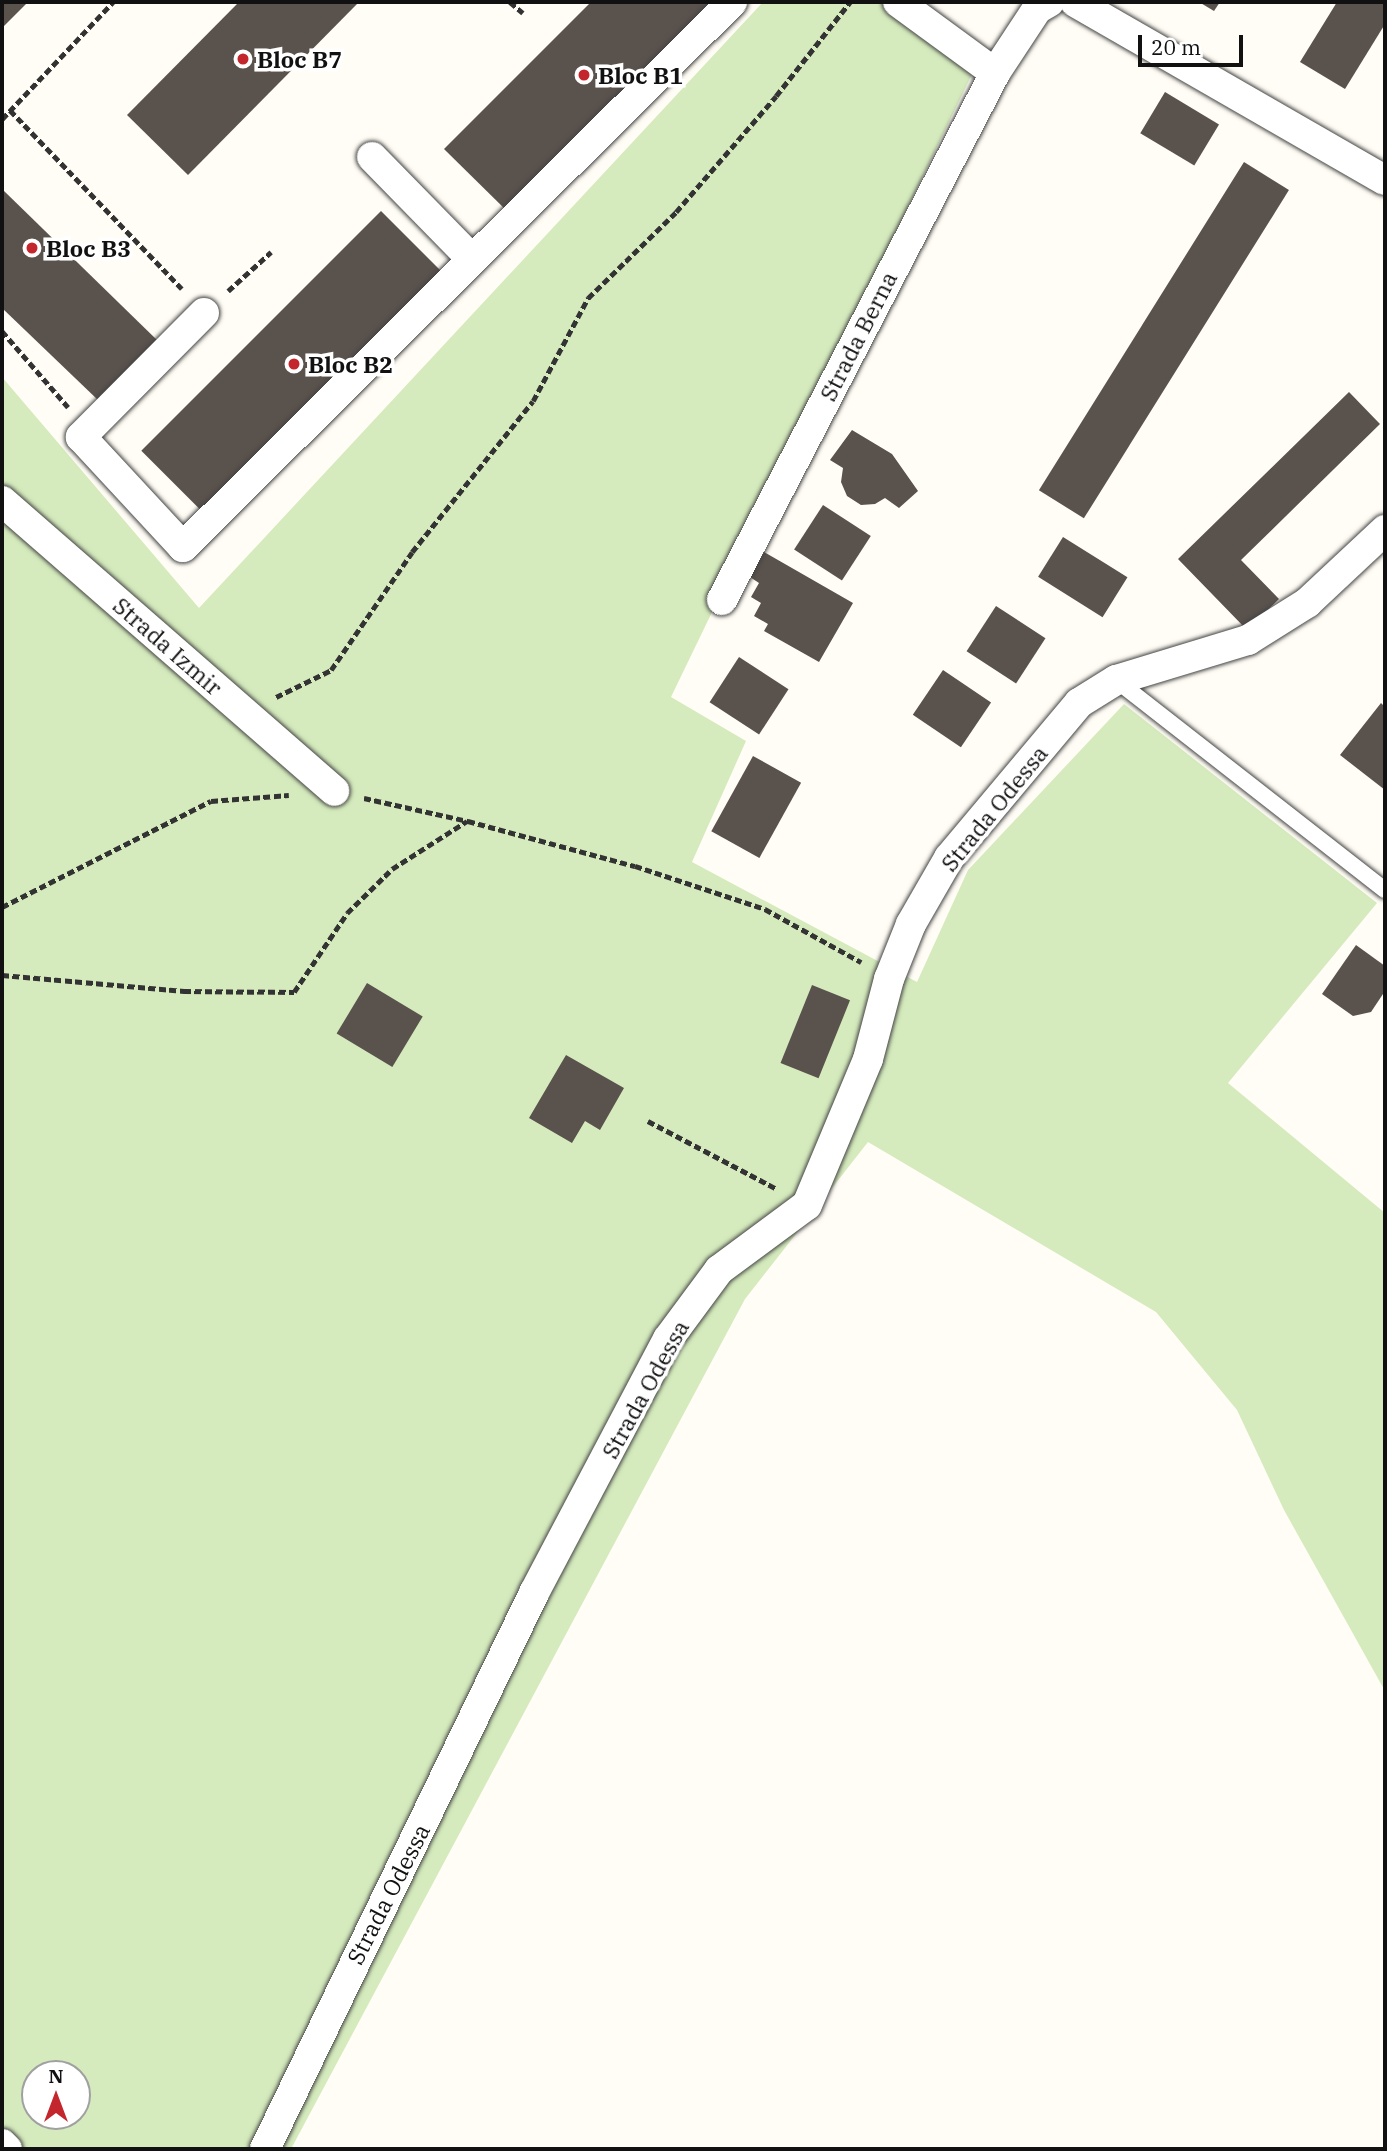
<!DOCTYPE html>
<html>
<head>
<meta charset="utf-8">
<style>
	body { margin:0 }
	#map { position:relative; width:1387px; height:2151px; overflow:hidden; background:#fffdf5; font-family:"IBM Plex Serif",serif }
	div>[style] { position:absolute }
	.green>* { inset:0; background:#d5ebbd }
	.building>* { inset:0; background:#5a524d; transform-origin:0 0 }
	.path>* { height:4.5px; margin-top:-2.25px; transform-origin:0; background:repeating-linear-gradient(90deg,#333 0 7px,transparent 0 10.5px) }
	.roads { filter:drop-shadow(0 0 2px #444) drop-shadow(0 0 2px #444) }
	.lane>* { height:16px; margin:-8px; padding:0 8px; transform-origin:8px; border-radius:8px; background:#fff }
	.street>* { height:30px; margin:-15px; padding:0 15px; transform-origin:15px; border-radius:15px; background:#fff }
	.dots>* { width:19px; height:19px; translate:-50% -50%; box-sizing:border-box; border:4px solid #fff; border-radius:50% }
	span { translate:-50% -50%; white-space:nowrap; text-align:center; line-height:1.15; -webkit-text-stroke:7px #fff; paint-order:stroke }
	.poi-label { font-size:23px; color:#111; font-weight:700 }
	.left { translate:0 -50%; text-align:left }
	.street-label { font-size:23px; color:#111 }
	.frame { position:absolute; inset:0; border:4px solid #111; pointer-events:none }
	.north { position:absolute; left:21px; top:2060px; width:70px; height:70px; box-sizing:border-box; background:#fff; border:2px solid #a0a0a0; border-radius:50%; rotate:0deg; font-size:19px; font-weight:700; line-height:28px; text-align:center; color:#111 }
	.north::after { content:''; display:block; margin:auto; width:24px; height:32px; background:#c4262e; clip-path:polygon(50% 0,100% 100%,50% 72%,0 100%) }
	.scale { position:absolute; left:1138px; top:35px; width:105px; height:32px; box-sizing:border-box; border:4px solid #111; border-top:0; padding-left:9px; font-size:21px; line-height:24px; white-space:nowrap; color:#111; -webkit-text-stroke:5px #fff; paint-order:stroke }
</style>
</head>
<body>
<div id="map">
	<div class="green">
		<div style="clip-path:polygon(evenodd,763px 2px,887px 2px,976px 66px,671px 697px,746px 741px,692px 862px,917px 982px,968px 870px,1124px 704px,1377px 903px,1228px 1083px,1385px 1213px,1385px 1691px,1284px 1510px,1237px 1410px,1156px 1312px,868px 1142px,745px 1299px,291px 2149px,2px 2149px,2px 377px,199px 608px,763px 2px,35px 2074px,77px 2074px,77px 2116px,35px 2116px,35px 2074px)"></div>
	</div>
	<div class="building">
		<div style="clip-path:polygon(2px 2px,28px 2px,2px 28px)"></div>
		<div style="clip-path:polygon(239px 2px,359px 2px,188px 175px,127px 115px)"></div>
		<div style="clip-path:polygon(591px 2px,724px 2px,511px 215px,444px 149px)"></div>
		<div style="clip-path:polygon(1199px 2px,1220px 2px,1214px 11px)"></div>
		<div style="clip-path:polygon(1337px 2px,1385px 2px,1385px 24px,1345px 89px,1300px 62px)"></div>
		<div style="left:1165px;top:92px;width:63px;height:48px;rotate:31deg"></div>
		<div style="left:1244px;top:162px;width:53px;height:387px;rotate:32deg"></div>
		<div style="clip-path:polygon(2px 189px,158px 341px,99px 401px,2px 308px)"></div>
		<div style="left:381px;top:211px;width:93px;height:339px;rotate:45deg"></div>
		<div style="clip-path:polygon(1349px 392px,1380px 424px,1241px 560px,1279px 599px,1247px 630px,1178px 559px)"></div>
		<div style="clip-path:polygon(852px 430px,892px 454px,918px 491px,899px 508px,885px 498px,875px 504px,861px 505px,847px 496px,841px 482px,843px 468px,830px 460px)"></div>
		<div style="left:823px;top:505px;width:57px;height:53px;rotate:33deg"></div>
		<div style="left:1063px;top:537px;width:76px;height:47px;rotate:32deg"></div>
		<div style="clip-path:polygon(764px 552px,853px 603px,819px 662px,764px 631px,768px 624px,754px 616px,761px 603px,751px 597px,759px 583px,750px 577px)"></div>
		<div style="left:996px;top:606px;width:59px;height:54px;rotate:33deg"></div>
		<div style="left:739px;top:657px;width:59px;height:54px;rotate:33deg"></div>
		<div style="left:943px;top:670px;width:58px;height:54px;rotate:34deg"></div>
		<div style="clip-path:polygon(1381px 703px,1385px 707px,1385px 790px,1340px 755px)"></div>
		<div style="left:753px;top:756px;width:55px;height:86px;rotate:29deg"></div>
		<div style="clip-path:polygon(1356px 945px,1385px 966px,1385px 991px,1371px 1012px,1353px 1016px,1322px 994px)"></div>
		<div style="left:367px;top:983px;width:65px;height:59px;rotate:31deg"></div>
		<div style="left:812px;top:985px;width:41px;height:84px;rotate:22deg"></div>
		<div style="clip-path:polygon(566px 1055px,624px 1088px,600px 1130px,585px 1121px,572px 1143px,529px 1118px)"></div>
	</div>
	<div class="path">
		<div style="left:510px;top:2px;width:17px;rotate:40deg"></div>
		<div style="left:10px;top:110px;width:248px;rotate:46.1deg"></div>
		<div style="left:2px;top:119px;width:161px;rotate:-46.5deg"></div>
		<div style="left:228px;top:291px;width:58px;rotate:-42.2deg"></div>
		<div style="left:2px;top:331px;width:101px;rotate:49deg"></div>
		<div style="left:276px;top:697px;width:61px;rotate:-26.1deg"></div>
		<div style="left:331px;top:670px;width:143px;rotate:-55.5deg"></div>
		<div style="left:412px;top:552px;width:193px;rotate:-51.3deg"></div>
		<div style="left:533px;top:401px;width:117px;rotate:-61.9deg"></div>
		<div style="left:588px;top:298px;width:123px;rotate:-44.3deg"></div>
		<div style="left:676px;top:212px;width:153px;rotate:-49.2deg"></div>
		<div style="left:776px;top:96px;width:120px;rotate:-51.8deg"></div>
		<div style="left:364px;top:798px;width:107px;rotate:12.5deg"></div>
		<div style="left:468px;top:821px;width:173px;rotate:15.1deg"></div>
		<div style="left:635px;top:866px;width:137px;rotate:18.3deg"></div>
		<div style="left:765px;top:909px;width:110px;rotate:28.9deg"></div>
		<div style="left:2px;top:907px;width:234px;rotate:-26.9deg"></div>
		<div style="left:211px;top:801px;width:78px;rotate:-4.4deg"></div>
		<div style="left:2px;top:975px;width:183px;rotate:5deg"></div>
		<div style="left:184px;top:991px;width:110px;rotate:0.5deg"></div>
		<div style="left:294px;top:992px;width:95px;rotate:-56.1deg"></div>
		<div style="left:347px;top:913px;width:63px;rotate:-44.4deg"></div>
		<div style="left:392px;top:869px;width:89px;rotate:-32.6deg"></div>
		<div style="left:648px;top:1121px;width:144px;rotate:27.8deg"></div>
	</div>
	<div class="roads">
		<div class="lane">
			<div style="left:1116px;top:680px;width:341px;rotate:38deg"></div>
		</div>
		<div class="street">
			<div style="left:898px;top:2px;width:120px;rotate:36.2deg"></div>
			<div style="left:1075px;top:2px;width:357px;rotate:29.9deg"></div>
			<div style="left:372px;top:157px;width:143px;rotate:45.6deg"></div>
			<div style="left:204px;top:313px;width:175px;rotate:134.8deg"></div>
			<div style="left:81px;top:437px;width:150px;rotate:47.2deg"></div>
			<div style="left:183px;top:547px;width:774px;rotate:-44.79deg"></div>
			<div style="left:2px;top:501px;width:441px;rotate:41.1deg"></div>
			<div style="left:722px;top:600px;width:594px;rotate:-62.61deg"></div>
			<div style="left:995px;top:73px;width:77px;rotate:-56.7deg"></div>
			<div style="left:1037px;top:9px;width:14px;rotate:-30deg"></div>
			<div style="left:2px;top:2144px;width:7px;rotate:45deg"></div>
			<div style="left:265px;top:2149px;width:618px;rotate:-64.18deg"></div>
			<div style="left:534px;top:1593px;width:287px;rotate:-62.2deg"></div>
			<div style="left:668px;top:1339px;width:86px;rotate:-53.5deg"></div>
			<div style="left:719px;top:1270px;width:109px;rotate:-36.5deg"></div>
			<div style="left:807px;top:1205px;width:158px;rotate:-67.3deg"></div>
			<div style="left:868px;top:1059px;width:83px;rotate:-75.3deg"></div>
			<div style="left:889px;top:979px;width:59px;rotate:-68.2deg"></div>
			<div style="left:911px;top:924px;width:76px;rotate:-60.1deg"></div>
			<div style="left:949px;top:858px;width:202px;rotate:-50deg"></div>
			<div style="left:1079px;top:703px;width:44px;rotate:-31.9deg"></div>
			<div style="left:1116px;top:680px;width:138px;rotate:-16.9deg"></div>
			<div style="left:1248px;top:640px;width:70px;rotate:-32.1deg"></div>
			<div style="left:1307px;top:603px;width:107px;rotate:-43.1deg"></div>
		</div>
	</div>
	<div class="dots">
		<div style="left:243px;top:59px;background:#c4262e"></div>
		<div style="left:584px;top:75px;background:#c4262e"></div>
		<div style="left:32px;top:248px;background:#c4262e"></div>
		<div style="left:294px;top:364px;background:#c4262e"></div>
	</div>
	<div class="poi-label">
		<span class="left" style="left:257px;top:59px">Bloc B7</span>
		<span class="left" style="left:598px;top:75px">Bloc B1</span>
		<span class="left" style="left:46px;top:248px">Bloc B3</span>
		<span class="left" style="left:308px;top:364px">Bloc B2</span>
	</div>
	<div class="street-label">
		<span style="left:858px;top:336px;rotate:-63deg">Strada Berna</span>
		<span style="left:168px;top:646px;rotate:41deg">Strada Izmir</span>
		<span style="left:994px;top:808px;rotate:-51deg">Strada Odessa</span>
		<span style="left:645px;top:1389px;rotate:-61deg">Strada Odessa</span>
		<span style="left:388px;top:1894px;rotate:-63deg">Strada Odessa</span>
	</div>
	<div class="frame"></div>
	<div class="north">N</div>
	<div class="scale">20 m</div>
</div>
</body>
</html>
